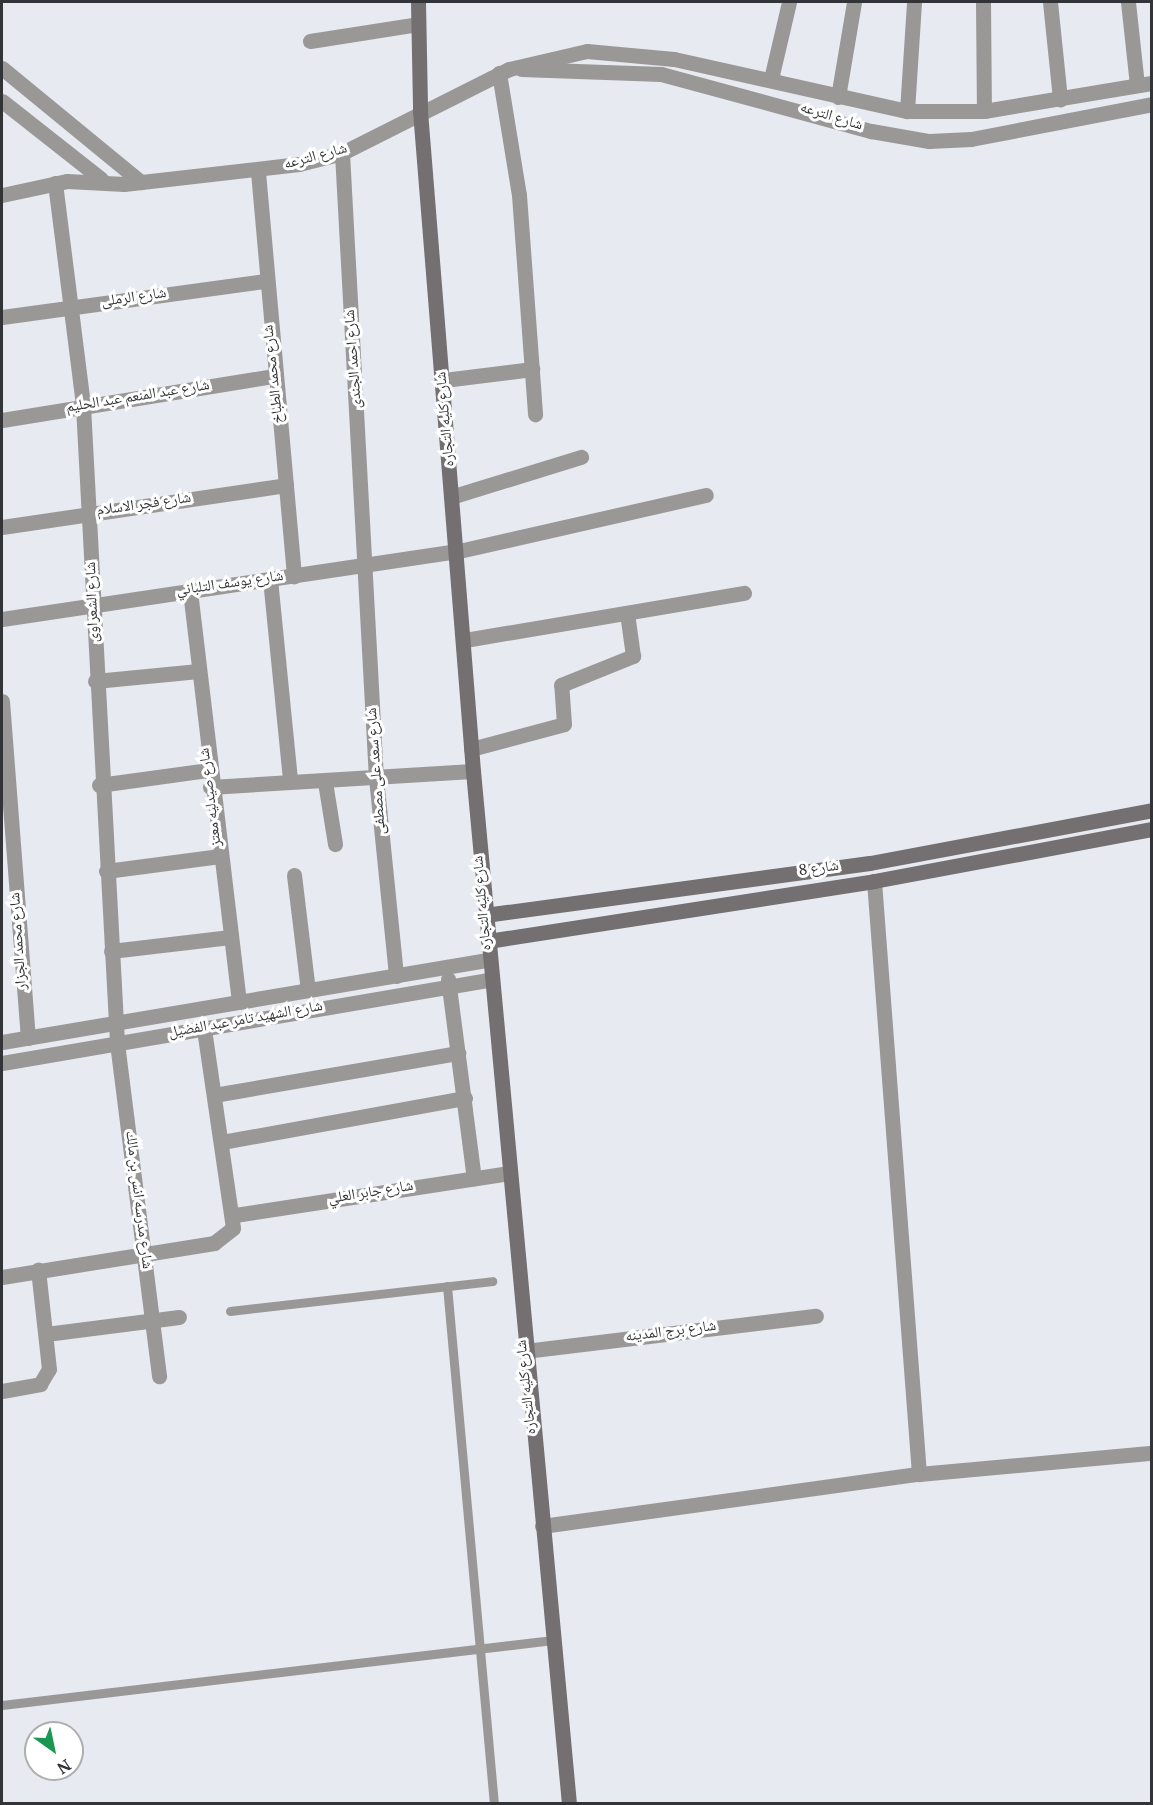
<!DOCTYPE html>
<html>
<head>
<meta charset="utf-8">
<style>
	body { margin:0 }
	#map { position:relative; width:1153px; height:1805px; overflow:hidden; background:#e7eaf1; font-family:Georgia,"Noto Naskh Arabic",serif }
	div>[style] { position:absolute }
	.lane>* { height:9px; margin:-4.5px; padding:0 4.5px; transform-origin:4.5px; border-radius:4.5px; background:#9a9797 }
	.street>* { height:15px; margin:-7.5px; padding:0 7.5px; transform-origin:7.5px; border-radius:7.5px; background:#9a9797 }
	.secondary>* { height:15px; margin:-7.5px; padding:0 7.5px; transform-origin:7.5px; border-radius:7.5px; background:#746f70 }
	span { translate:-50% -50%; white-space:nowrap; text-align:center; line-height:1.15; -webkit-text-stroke:6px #fff; paint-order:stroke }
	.street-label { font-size:15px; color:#333437 }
	.frame { position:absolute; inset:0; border:3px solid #333437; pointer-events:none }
	.north { position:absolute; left:24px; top:1721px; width:60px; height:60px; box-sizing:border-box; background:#fff; border:2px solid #adaeaf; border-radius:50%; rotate:147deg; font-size:16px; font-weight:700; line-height:24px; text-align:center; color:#333437 }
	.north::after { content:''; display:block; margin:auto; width:21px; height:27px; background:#1c9653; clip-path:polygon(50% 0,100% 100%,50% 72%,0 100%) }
</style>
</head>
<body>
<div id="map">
	<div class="lane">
		<div style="left:447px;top:1286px;width:520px;rotate:84.82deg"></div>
		<div style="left:230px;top:1311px;width:264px;rotate:-6.5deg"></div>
		<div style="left:2px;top:1705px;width:555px;rotate:-6.73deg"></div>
	</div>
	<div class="street">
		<div style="left:983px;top:2px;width:109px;rotate:89.5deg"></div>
		<div style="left:1050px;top:2px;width:98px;rotate:84.1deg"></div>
		<div style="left:1128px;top:2px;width:83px;rotate:83.8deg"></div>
		<div style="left:310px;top:41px;width:109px;rotate:-8.9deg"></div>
		<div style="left:2px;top:68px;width:180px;rotate:39.4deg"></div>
		<div style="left:521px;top:69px;width:140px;rotate:2deg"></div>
		<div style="left:661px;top:74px;width:218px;rotate:15.2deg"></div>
		<div style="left:871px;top:131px;width:59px;rotate:9.8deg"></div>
		<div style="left:929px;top:141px;width:42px;rotate:-2.7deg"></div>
		<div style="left:971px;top:139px;width:184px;rotate:-10.9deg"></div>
		<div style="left:499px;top:73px;width:124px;rotate:80.7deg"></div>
		<div style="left:519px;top:195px;width:220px;rotate:85.8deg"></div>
		<div style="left:771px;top:79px;width:79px;rotate:-76.8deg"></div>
		<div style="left:838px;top:97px;width:96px;rotate:-80.4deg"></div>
		<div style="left:2px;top:101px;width:126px;rotate:38.2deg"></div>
		<div style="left:907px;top:111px;width:109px;rotate:-86.3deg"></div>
		<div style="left:342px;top:153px;width:626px;rotate:86.89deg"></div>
		<div style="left:376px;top:778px;width:199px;rotate:84.2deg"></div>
		<div style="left:258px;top:172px;width:406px;rotate:84.9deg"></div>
		<div style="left:55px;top:183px;width:225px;rotate:82.8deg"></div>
		<div style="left:83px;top:406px;width:638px;rotate:86.94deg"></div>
		<div style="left:117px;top:1043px;width:336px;rotate:82.8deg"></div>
		<div style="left:2px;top:195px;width:66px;rotate:-12.2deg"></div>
		<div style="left:67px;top:181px;width:57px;rotate:3deg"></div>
		<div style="left:124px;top:184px;width:176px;rotate:-6.5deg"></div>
		<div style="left:299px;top:164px;width:44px;rotate:-14.3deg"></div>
		<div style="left:342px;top:153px;width:187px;rotate:-26.7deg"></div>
		<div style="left:509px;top:69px;width:80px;rotate:-13deg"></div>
		<div style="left:587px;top:51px;width:87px;rotate:5.3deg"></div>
		<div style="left:674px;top:59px;width:239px;rotate:12.6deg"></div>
		<div style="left:907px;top:111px;width:77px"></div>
		<div style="left:984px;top:111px;width:170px;rotate:-9.5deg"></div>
		<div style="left:2px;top:317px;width:266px;rotate:-7.8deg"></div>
		<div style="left:444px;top:380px;width:89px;rotate:-7.1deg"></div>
		<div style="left:2px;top:420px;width:277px;rotate:-9.2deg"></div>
		<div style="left:454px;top:496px;width:133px;rotate:-17.1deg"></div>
		<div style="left:2px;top:527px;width:287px;rotate:-8.4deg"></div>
		<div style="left:270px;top:579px;width:203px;rotate:84.3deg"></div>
		<div style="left:190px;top:591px;width:414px;rotate:83.2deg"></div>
		<div style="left:2px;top:619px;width:462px;rotate:-8.5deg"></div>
		<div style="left:459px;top:551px;width:253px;rotate:-12.8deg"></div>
		<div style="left:465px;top:640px;width:283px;rotate:-9.6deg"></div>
		<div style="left:95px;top:681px;width:104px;rotate:-5.5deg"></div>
		<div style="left:2px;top:701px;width:338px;rotate:85.6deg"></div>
		<div style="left:471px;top:749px;width:96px;rotate:-15deg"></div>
		<div style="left:564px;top:724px;width:39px;rotate:-94deg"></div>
		<div style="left:561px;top:685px;width:78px;rotate:-21.9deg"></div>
		<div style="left:633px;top:656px;width:43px;rotate:-97.9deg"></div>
		<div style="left:325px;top:782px;width:63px;rotate:80.8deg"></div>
		<div style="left:99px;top:785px;width:111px;rotate:-7.8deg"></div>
		<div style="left:210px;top:787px;width:263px;rotate:-3.5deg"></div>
		<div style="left:106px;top:871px;width:115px;rotate:-7.5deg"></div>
		<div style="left:294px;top:875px;width:116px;rotate:83.1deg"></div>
		<div style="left:874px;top:881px;width:595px;rotate:85.66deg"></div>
		<div style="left:111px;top:951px;width:120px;rotate:-6.7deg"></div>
		<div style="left:448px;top:979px;width:201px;rotate:82.6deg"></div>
		<div style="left:2px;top:1042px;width:494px;rotate:-9.6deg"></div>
		<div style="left:2px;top:1063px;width:495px;rotate:-9.7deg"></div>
		<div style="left:214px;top:1095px;width:248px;rotate:-9.8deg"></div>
		<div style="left:222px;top:1142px;width:247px;rotate:-10.3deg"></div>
		<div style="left:235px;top:1215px;width:276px;rotate:-8.7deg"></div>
		<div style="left:2px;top:1277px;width:215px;rotate:-9.1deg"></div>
		<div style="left:214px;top:1243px;width:24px;rotate:-38deg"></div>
		<div style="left:233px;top:1228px;width:202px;rotate:-98.3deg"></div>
		<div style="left:46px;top:1334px;width:134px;rotate:-7.3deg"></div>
		<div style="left:525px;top:1351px;width:293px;rotate:-6.9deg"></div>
		<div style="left:2px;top:1391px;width:39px;rotate:-10deg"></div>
		<div style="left:40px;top:1384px;width:17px;rotate:-59deg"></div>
		<div style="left:49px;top:1369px;width:100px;rotate:-96.3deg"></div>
		<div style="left:542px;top:1526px;width:381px;rotate:-7.9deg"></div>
		<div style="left:919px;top:1474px;width:234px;rotate:-5.2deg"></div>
	</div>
	<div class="secondary">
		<div style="left:418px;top:2px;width:109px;rotate:88.9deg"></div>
		<div style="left:420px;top:111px;width:662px;rotate:85.41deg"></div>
		<div style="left:473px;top:771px;width:1037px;rotate:84.69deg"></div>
		<div style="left:485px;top:915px;width:388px;rotate:-7.7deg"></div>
		<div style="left:870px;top:863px;width:287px;rotate:-10.6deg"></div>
		<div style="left:488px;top:941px;width:391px;rotate:-8.8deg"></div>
		<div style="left:874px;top:881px;width:283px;rotate:-10.6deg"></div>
	</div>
	<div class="street-label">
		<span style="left:831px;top:118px;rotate:17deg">شارع الترعه</span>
		<span style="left:316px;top:158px;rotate:-15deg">شارع الترعه</span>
		<span style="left:134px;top:299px;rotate:-8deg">شارع الرملى</span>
		<span style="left:355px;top:359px;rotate:-94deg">شارع احمد الجندى</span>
		<span style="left:275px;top:374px;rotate:-96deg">شارع محمد الطباخ</span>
		<span style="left:138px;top:398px;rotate:-9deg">شارع عبد المنعم عبد الحليم</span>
		<span style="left:447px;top:419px;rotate:-95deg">شارع كليه التجاره</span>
		<span style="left:144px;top:506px;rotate:-8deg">شارع فجر الاسلام</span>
		<span style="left:230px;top:585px;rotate:-8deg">شارع يوسف التلباني</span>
		<span style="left:94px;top:602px;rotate:-92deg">شارع الشعراوى</span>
		<span style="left:378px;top:771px;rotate:-94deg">شارع سعد على مصطفى</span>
		<span style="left:212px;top:797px;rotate:-97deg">شارع صيدليه معتز</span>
		<span style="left:819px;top:870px;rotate:-8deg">شارع 8</span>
		<span style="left:484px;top:903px;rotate:-95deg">شارع كليه التجاره</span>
		<span style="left:20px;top:941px;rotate:-94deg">شارع محمد الجزار</span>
		<span style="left:246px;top:1021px;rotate:-10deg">شارع الشهيد تامر عبد الفضيل</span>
		<span style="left:371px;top:1194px;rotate:-9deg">شارع جابر العلي</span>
		<span style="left:137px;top:1200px;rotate:83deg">شارع مدرسه انس بن مالك</span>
		<span style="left:671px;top:1333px;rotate:-7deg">شارع برج المدينه</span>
		<span style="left:528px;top:1387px;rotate:-96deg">شارع كليه التجاره</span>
	</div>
	<div class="frame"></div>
	<div class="north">N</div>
</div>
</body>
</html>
